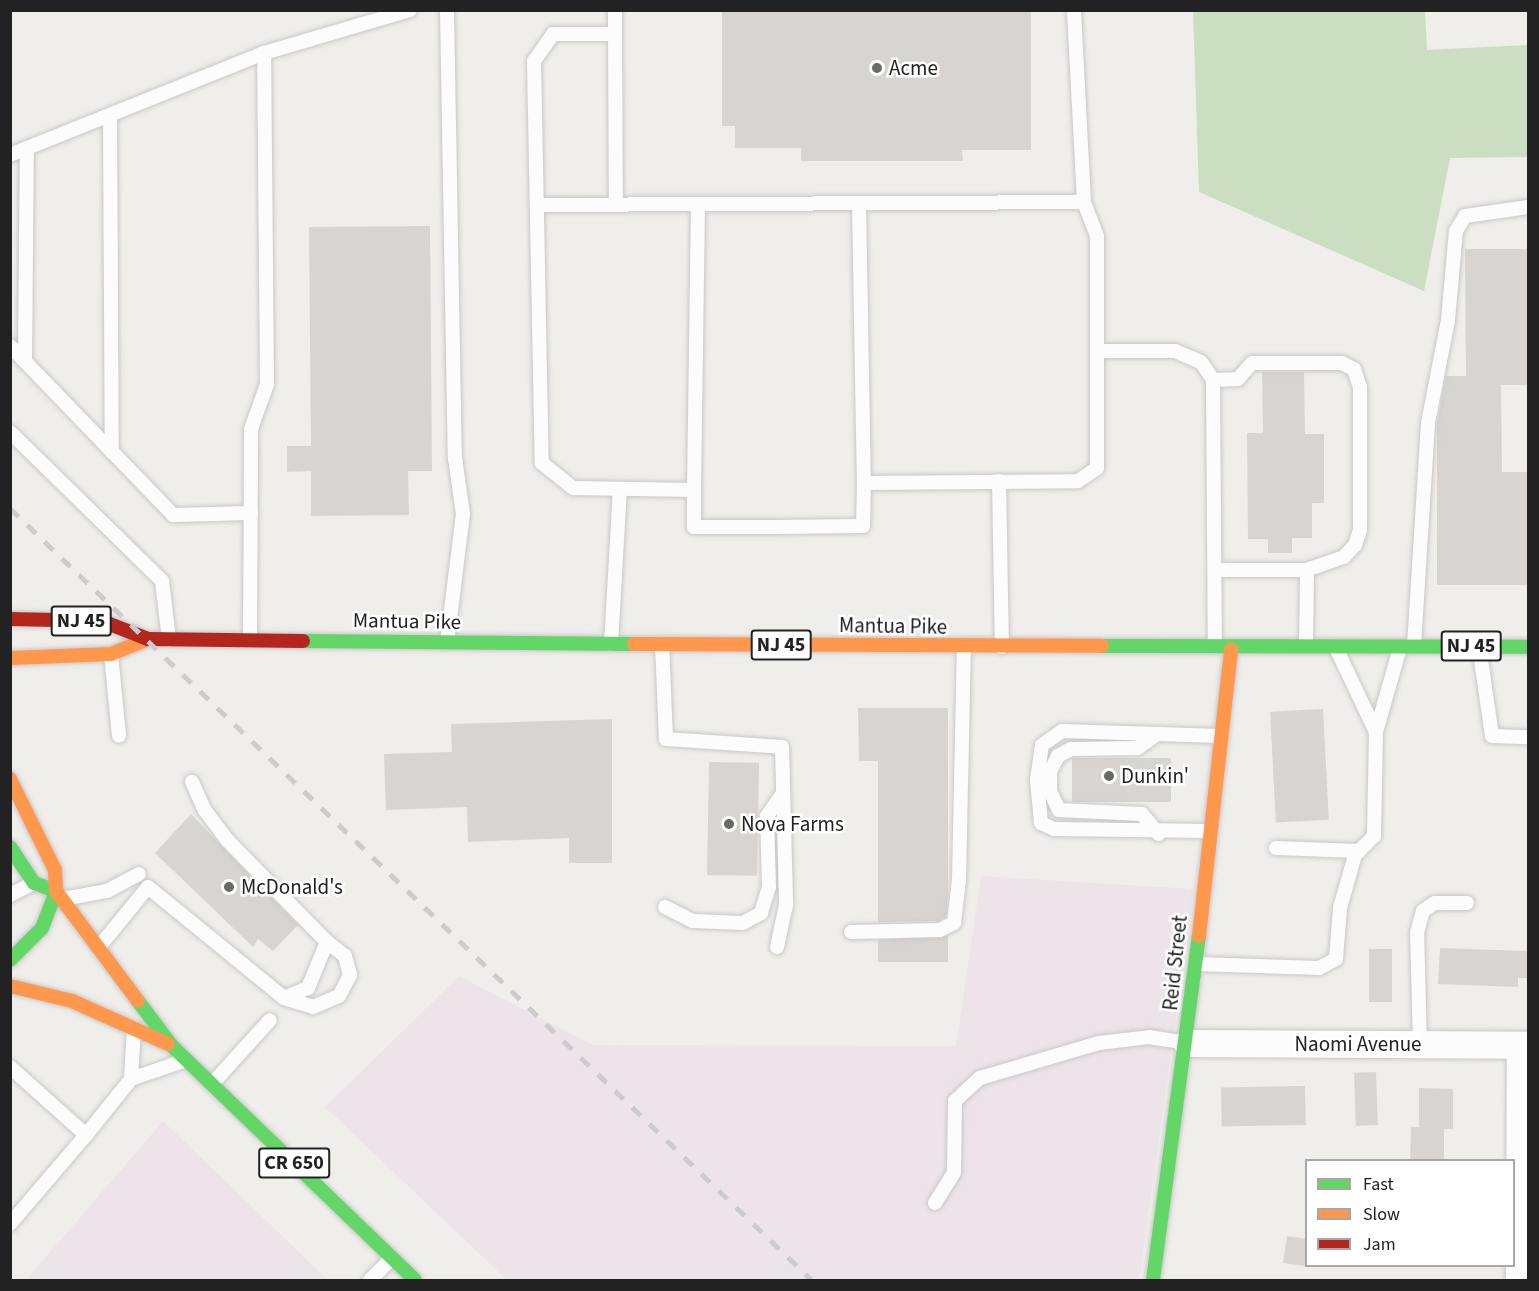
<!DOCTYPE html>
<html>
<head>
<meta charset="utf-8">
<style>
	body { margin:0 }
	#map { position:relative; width:1539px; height:1291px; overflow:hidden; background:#f0eeeb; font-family:"Source Sans 3",sans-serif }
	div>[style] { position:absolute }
	.industrial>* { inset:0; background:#ede4e9 }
	.forest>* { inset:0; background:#cbdec1 }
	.building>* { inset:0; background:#d7d4d2; transform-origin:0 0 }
	.roads { filter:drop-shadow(0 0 2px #c9c8c7) drop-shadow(0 0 2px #c9c8c7) }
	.lane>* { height:14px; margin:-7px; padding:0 7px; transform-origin:7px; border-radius:7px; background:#fdfcfc }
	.street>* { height:27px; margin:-13.5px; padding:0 13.5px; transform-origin:13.5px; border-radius:13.5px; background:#fdfcfc }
	.fast>* { height:14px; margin:-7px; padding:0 7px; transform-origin:7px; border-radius:7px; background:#63d668 }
	.slow>* { height:14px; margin:-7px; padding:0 7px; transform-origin:7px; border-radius:7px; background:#ff974d }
	.jam>* { height:14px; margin:-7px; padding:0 7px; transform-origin:7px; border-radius:7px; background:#b3261e }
	.rail>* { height:4.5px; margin-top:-2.25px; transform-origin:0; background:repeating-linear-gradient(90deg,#ccc 0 12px,transparent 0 24px) }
	.dots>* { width:16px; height:16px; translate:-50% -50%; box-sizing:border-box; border:3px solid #fff; border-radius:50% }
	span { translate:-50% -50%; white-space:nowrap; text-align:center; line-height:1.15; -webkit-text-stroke:5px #fff; paint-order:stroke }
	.shield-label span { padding:2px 4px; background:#fff; border:2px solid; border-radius:4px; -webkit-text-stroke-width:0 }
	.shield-label { font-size:20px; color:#222; font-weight:700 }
	.poi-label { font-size:21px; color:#222 }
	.left { translate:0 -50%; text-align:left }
	.street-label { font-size:21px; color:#222 }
	.frame { position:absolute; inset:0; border:12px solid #222; pointer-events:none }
	.legend { position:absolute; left:1305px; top:1159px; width:210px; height:108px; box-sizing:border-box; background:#fff; border:2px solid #a7a7a7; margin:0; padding:8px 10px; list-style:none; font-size:18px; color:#222 }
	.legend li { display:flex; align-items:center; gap:12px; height:30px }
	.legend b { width:30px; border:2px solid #a7a7a7 }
</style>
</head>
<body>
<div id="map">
	<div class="industrial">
		<div style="clip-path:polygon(981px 876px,1194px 889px,1139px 1280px,507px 1280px,325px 1107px,459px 976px,593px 1045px,956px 1046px)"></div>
		<div style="clip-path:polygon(163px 1121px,328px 1280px,26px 1280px)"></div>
	</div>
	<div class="forest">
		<div style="clip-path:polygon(1193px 11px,1425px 11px,1427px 50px,1528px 45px,1528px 157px,1450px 158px,1424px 291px,1199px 192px)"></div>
	</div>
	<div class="building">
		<div style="clip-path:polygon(722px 10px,1031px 10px,1031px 150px,962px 150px,963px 161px,801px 161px,801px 148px,735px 148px,735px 126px,722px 126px)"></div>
		<div style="clip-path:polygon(430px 226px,432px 471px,408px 471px,409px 515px,311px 516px,311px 471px,287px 472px,287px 446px,311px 446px,309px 227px)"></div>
		<div style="clip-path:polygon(1465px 249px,1528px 249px,1528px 385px,1501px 385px,1502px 472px,1528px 472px,1528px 585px,1437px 585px,1437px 424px,1446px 376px,1466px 376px)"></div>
		<div style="clip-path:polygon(1262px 372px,1304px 372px,1305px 434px,1324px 434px,1324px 503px,1312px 503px,1312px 538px,1292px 538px,1292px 553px,1268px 553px,1268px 539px,1248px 539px,1247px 433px,1263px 433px)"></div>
		<div style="clip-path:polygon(858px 708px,948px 708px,948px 895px,946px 917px,938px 921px,878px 922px,878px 761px,859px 761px)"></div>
		<div style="left:1323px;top:709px;width:111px;height:53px;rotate:87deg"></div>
		<div style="clip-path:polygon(612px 719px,612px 863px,569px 863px,569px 838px,468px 842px,467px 807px,386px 810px,384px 754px,452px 752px,451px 724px)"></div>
		<div style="left:1171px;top:758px;width:44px;height:99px;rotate:90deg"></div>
		<div style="left:709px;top:762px;width:50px;height:113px;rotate:1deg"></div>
		<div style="clip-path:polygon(191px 814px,298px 925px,273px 951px,258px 939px,253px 947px,155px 853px)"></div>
		<div style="clip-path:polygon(948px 936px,948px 962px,878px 962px,878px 940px)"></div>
		<div style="clip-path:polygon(1440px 948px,1528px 951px,1528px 978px,1518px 978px,1518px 987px,1438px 984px)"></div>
		<div style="left:1369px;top:949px;width:23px;height:53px"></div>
		<div style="left:1376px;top:1072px;width:53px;height:22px;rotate:88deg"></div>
		<div style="left:1305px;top:1086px;width:39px;height:84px;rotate:89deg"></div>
		<div style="clip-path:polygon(1419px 1088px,1453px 1089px,1453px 1129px,1444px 1129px,1444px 1161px,1410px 1161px,1411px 1127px,1419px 1127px)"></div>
		<div style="clip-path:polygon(1287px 1236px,1306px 1239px,1306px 1266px,1283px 1263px)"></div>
	</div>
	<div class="roads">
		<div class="lane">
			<div style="left:447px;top:10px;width:448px;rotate:89deg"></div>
			<div style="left:455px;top:458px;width:57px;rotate:81.9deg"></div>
			<div style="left:463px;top:514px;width:129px;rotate:97.1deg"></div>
			<div style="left:615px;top:10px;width:24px;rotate:90deg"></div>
			<div style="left:615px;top:34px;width:62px;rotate:180deg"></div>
			<div style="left:553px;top:34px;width:33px;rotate:125deg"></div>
			<div style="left:534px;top:61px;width:402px;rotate:88.9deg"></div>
			<div style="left:542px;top:463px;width:40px;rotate:39deg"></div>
			<div style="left:573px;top:488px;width:121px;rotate:0.9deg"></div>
			<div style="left:694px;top:490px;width:37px;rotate:90deg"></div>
			<div style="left:694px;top:527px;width:80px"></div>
			<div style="left:774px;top:527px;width:89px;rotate:-0.6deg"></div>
			<div style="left:863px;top:526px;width:43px;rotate:-88.7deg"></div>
			<div style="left:864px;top:483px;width:214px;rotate:-0.5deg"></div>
			<div style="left:1078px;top:481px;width:23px;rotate:-34deg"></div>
			<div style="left:1097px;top:468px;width:232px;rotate:-90deg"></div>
			<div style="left:1097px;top:236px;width:36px;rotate:-111deg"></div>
			<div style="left:1084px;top:202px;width:192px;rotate:-93deg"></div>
			<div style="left:615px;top:34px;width:171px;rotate:89.7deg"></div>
			<div style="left:110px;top:115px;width:337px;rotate:89.7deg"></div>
			<div style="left:10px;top:155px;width:274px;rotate:-21.9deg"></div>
			<div style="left:859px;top:203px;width:280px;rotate:89deg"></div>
			<div style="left:537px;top:205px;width:547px;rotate:-0.31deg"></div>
			<div style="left:10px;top:346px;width:235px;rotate:46deg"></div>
			<div style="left:173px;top:515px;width:78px;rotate:-1.5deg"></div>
			<div style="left:1097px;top:351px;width:78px"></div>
			<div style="left:1175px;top:351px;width:28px;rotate:23deg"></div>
			<div style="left:1201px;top:362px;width:22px;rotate:56deg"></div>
			<div style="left:1213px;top:380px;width:265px;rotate:89.6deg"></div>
			<div style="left:25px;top:361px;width:213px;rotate:-89.5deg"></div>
			<div style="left:1213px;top:380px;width:25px;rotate:-2deg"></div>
			<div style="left:1238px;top:379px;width:21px;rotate:-49deg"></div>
			<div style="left:1252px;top:363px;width:90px"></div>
			<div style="left:1342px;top:363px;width:13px;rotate:27deg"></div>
			<div style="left:1354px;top:369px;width:19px;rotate:72deg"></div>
			<div style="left:1360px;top:387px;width:143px;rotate:90deg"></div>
			<div style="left:1360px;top:530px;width:16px;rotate:108deg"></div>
			<div style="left:1355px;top:545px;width:16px;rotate:133deg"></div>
			<div style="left:1344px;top:557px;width:39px;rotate:161deg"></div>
			<div style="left:1307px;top:570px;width:92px;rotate:180deg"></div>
			<div style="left:10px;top:432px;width:213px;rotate:44.4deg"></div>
			<div style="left:162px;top:581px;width:59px;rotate:83.2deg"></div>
			<div style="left:999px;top:481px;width:166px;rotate:89deg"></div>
			<div style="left:694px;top:490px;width:286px;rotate:-89.2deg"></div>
			<div style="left:250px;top:640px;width:211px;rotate:-89.7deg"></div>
			<div style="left:251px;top:429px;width:48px;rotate:-70.4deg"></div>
			<div style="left:267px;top:384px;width:331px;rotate:-90.5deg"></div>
			<div style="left:264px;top:53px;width:152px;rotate:-16.4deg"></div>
			<div style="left:611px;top:644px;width:154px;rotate:-86.7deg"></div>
			<div style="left:662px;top:644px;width:95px;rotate:87.6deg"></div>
			<div style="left:666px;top:739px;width:116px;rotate:3.9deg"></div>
			<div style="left:782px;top:747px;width:158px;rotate:88.5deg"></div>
			<div style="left:786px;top:905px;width:43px;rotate:102.1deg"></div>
			<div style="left:1306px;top:646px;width:76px;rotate:-89.2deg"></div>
			<div style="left:1414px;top:646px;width:223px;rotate:-86.4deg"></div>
			<div style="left:1428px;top:423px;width:105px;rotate:-79deg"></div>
			<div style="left:1448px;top:320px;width:89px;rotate:-84.9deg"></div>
			<div style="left:1456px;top:231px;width:17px;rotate:-59deg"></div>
			<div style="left:1465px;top:216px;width:64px;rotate:-8.1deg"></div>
			<div style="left:1479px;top:646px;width:91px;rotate:81.8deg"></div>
			<div style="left:1492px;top:736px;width:36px;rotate:2deg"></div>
			<div style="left:1337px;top:650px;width:91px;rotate:64.6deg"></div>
			<div style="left:111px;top:654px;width:82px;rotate:84.4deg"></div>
			<div style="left:1157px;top:734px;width:24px;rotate:144deg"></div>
			<div style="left:1138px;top:748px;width:67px;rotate:179.1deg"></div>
			<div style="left:1071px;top:749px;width:15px;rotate:152deg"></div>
			<div style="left:1058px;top:756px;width:18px;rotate:117deg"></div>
			<div style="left:1050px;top:772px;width:19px;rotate:90deg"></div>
			<div style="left:1050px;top:791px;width:21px;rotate:65deg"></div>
			<div style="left:1059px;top:810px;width:83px;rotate:2.8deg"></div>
			<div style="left:1142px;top:814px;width:26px;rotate:50deg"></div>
			<div style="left:1210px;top:831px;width:156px;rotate:-179.3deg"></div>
			<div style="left:1054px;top:829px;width:14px;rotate:-155deg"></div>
			<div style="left:1041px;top:823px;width:43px;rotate:-95.3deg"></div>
			<div style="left:1037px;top:780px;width:35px;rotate:-82deg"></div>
			<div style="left:1042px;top:745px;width:24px;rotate:-35deg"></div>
			<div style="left:1062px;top:731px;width:159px;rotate:1.8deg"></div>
			<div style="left:1276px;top:848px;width:83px;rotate:2.1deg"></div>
			<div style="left:10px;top:895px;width:27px;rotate:-27deg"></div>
			<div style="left:63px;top:899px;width:45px;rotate:-10.3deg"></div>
			<div style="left:107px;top:891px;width:36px;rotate:-28deg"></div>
			<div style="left:665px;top:907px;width:31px;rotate:27deg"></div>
			<div style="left:693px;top:921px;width:50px;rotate:2.3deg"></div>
			<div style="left:743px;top:923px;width:21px;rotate:-29deg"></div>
			<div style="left:761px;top:913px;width:27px;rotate:-73deg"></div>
			<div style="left:769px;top:887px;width:71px;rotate:-91.6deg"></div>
			<div style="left:767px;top:816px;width:28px;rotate:-55deg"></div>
			<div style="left:851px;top:932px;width:89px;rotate:-1.3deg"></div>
			<div style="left:940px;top:930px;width:16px;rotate:-27deg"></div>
			<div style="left:954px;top:923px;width:43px;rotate:-83.4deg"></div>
			<div style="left:959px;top:880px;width:232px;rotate:-88.8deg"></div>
			<div style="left:99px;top:947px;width:77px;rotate:-50.8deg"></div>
			<div style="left:148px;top:887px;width:176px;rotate:39.2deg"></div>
			<div style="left:284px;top:998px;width:26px;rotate:-23deg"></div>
			<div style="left:308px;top:988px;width:50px;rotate:-67.6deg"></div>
			<div style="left:327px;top:942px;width:141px;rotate:-134.4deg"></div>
			<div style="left:228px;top:841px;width:38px;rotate:-127deg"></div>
			<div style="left:205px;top:811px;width:32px;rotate:-114deg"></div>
			<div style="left:1196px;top:964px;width:123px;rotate:1.9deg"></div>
			<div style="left:1319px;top:968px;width:19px;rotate:-28deg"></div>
			<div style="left:1336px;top:959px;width:51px;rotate:-85.5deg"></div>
			<div style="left:1340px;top:908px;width:55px;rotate:-74.2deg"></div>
			<div style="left:1355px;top:855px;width:27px;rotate:-45deg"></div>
			<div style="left:1374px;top:836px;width:104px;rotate:-88.9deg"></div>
			<div style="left:1376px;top:732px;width:87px;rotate:-74.1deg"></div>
			<div style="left:284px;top:998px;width:30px;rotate:17deg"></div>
			<div style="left:313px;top:1007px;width:28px;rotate:-23deg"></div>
			<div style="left:339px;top:996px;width:24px;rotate:-62deg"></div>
			<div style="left:350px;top:975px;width:20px;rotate:-105deg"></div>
			<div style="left:345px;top:956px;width:23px;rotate:-142deg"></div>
			<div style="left:1420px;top:1045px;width:112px;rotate:-91.5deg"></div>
			<div style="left:1417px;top:933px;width:23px;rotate:-75deg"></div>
			<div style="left:1423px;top:911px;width:14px;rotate:-34deg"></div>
			<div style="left:1435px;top:903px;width:32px"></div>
			<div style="left:10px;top:1067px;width:102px;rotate:41.8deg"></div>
			<div style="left:86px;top:1135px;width:117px;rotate:130.5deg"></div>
			<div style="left:131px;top:1079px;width:50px;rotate:-86.6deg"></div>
			<div style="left:212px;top:1084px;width:86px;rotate:-47.8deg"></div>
			<div style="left:86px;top:1135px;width:72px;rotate:-51.2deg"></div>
			<div style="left:131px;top:1079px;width:58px;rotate:-19.1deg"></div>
			<div style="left:935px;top:1203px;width:36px;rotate:-58deg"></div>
			<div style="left:954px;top:1172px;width:71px;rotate:-89.2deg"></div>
			<div style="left:955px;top:1101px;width:34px;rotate:-43deg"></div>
			<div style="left:980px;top:1078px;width:124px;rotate:-16.4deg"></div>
			<div style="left:1099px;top:1043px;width:50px;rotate:-6.8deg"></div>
			<div style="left:1149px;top:1037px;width:38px;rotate:9deg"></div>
			<div style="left:370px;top:1280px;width:31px;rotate:-45deg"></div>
		</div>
		<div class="street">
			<div style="left:1187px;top:1043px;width:341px;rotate:0.3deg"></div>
			<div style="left:1519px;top:1280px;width:235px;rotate:-89.8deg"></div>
		</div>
		<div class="fast">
			<div style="left:303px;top:641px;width:331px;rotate:0.5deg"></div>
			<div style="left:1102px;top:646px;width:426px;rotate:0.1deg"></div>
			<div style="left:10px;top:847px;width:43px;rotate:56.3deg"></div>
			<div style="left:34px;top:883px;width:23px;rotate:20deg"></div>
			<div style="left:10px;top:960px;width:45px;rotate:-45deg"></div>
			<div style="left:42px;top:928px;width:40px;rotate:-69deg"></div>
			<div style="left:138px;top:1001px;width:56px;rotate:52.9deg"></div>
			<div style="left:172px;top:1046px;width:337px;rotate:43.9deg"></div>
			<div style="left:1153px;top:1280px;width:347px;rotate:-82.4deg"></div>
		</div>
		<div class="slow">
			<div style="left:634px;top:644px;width:468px;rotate:0.2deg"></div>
			<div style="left:10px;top:658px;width:101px;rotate:-2.3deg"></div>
			<div style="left:111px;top:654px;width:40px;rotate:-22deg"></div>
			<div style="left:10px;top:779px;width:102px;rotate:63.7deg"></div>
			<div style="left:55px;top:870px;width:21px;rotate:87deg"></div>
			<div style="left:56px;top:891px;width:137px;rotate:53.3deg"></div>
			<div style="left:1199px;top:936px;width:288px;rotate:-83.6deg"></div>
			<div style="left:10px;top:986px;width:64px;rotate:13.6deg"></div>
			<div style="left:72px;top:1001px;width:105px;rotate:24.1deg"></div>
		</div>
		<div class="jam">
			<div style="left:10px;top:619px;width:92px;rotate:1.2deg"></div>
			<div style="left:102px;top:621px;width:49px;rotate:21.4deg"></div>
			<div style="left:148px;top:639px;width:155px;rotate:0.7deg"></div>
		</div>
	</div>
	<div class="rail">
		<div style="left:10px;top:508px;width:1113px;rotate:43.91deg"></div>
	</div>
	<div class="dots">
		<div style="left:877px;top:68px;background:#6a6968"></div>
		<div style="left:1109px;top:776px;background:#6a6968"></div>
		<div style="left:729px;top:824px;background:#6a6968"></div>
		<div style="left:229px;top:887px;background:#6a6968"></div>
	</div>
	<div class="shield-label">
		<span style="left:81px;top:621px">NJ 45</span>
		<span style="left:781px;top:645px">NJ 45</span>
		<span style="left:1471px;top:646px">NJ 45</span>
		<span style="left:294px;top:1163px">CR 650</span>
	</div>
	<div class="poi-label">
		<span class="left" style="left:889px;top:68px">Acme</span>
		<span class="left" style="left:1121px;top:776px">Dunkin'</span>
		<span class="left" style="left:741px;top:824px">Nova Farms</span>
		<span class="left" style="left:241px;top:887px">McDonald's</span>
	</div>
	<div class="street-label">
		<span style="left:407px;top:621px;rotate:1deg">Mantua Pike</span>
		<span style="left:893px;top:626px;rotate:1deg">Mantua Pike</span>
		<span style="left:1175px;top:963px;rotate:-84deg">Reid Street</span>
		<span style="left:1358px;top:1044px">Naomi Avenue</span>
	</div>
	<div class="frame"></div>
	<ul class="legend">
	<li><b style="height:8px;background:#63d668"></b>Fast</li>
	<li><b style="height:8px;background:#ff974d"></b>Slow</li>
	<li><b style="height:8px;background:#b3261e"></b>Jam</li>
	</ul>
</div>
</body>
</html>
